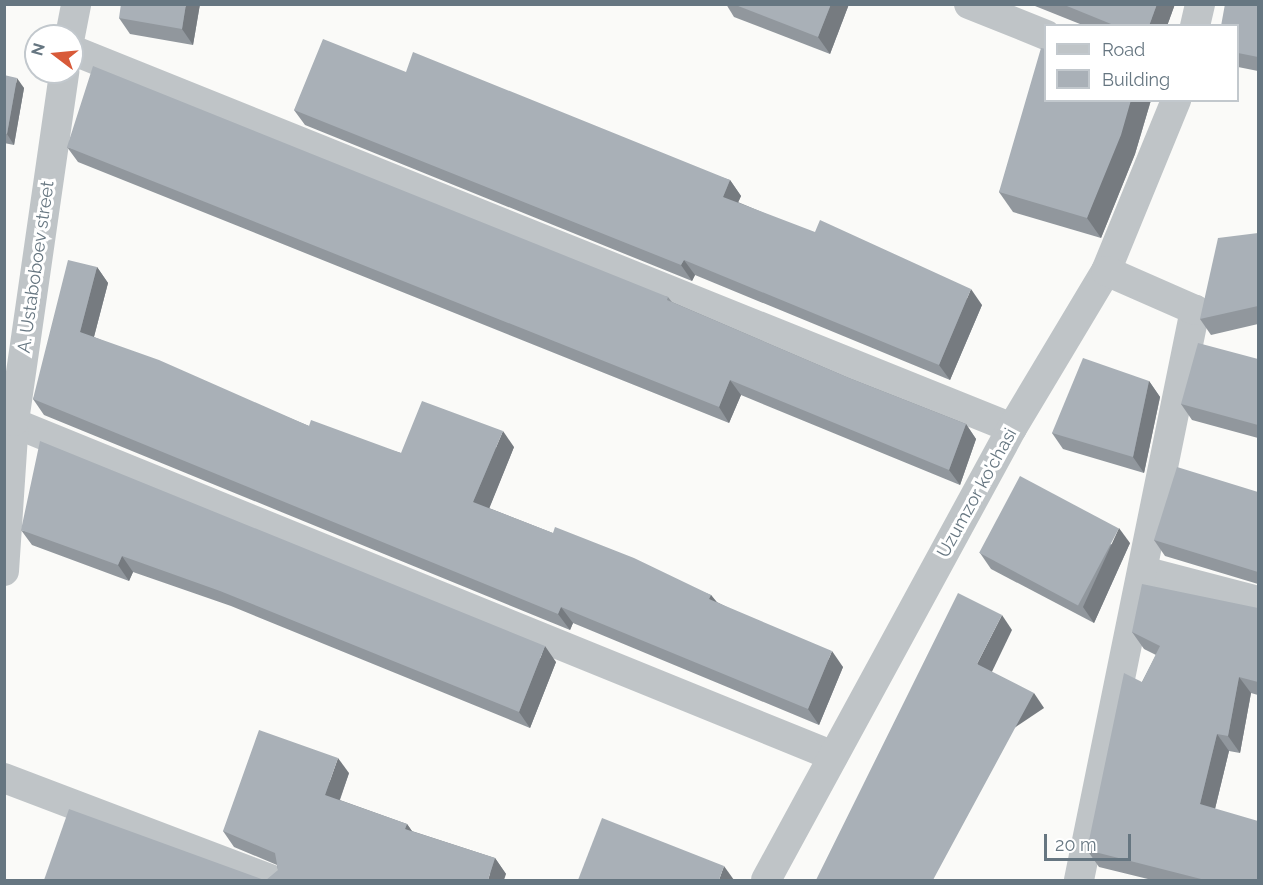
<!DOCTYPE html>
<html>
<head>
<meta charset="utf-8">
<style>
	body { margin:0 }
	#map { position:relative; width:1263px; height:885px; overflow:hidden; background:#fafaf8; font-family:Raleway,sans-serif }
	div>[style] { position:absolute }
	.minor>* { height:30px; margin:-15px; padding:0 15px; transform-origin:15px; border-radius:15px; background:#bfc4c7 }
	.wall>* { inset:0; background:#91979d }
	.shaded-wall>* { inset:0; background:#767b80; transform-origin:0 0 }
	.building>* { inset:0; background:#a9b0b7; transform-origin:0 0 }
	span { translate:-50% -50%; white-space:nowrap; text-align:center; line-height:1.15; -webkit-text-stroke:6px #fff; paint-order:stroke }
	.street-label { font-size:18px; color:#667681 }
	.frame { position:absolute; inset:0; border:6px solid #667681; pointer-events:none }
	.legend { position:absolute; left:1044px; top:24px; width:195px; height:78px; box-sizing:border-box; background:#fff; border:2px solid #c2c8cd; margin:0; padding:8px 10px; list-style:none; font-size:18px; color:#667681 }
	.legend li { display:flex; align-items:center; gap:12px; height:30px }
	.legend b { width:30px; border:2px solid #c2c8cd }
	.north { position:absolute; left:24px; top:24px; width:60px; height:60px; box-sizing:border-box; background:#fff; border:2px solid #c2c8cd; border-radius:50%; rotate:286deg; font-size:16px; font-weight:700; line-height:24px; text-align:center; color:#667681 }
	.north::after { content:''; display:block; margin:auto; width:21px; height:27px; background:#d85a39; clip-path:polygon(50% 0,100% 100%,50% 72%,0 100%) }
	.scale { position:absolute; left:1044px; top:834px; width:87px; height:27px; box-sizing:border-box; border:3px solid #667681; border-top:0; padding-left:8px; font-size:18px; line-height:21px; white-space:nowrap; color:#667681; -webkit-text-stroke:4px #fff; paint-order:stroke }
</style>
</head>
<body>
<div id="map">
	<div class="minor">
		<div style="left:969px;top:4px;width:83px;rotate:21.9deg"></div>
		<div style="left:1195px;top:26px;width:23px;rotate:-77deg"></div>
		<div style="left:70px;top:36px;width:33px;rotate:-79deg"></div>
		<div style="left:72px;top:50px;width:1013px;rotate:21.91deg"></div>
		<div style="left:4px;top:419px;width:895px;rotate:22.12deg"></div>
		<div style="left:4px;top:571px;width:150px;rotate:-86.2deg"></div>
		<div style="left:14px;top:421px;width:353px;rotate:-81.8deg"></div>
		<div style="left:1143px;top:571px;width:119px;rotate:14.6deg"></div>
		<div style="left:4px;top:778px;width:288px;rotate:20.8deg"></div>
		<div style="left:766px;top:880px;width:515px;rotate:-61.44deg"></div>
		<div style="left:1012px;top:428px;width:183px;rotate:-59.1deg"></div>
		<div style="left:1106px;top:271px;width:185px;rotate:-67.7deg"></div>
		<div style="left:1079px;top:880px;width:582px;rotate:-78.5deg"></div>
		<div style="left:1195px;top:310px;width:97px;rotate:-156.3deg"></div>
	</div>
	<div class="wall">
		<div style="clip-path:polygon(200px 4px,193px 45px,130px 34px,119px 18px)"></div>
		<div style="clip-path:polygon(726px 4px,849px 4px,830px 54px,734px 17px)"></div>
		<div style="clip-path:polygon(1030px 4px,1175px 4px,1167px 26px,1085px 26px)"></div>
		<div style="clip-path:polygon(1258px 4px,1258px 71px,1238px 67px,1238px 26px)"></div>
		<div style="clip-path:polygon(406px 72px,730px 180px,741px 196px,738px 202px,982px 305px,950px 380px,695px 275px,692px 281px,305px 125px,294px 110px)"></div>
		<div style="clip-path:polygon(4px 75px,24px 88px,14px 145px,4px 143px)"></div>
		<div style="clip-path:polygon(1046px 100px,1151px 100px,1135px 154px,1101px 238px,1013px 212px,999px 192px)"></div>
		<div style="clip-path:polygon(67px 147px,668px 297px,672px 302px,849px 378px,966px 424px,976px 439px,960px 485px,741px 395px,729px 423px,78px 162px)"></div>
		<div style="clip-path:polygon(1258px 233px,1258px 324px,1211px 335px,1200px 319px)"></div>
		<div style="clip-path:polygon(97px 267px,108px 283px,94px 337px,309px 426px,401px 453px,514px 447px,489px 508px,711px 595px,717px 602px,843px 667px,819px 725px,573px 623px,570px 630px,44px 415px,33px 399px)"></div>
		<div style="clip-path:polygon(1258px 359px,1258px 438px,1192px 420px,1181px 404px)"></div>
		<div style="clip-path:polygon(1149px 381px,1160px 397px,1144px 473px,1063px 449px,1052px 433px)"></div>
		<div style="clip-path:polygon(1258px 492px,1258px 584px,1165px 556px,1154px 540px)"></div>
		<div style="clip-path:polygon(21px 530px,556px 662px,530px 728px,231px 606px,133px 572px,129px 581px,32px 545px)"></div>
		<div style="clip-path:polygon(1130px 543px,1094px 623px,991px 569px,980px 553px)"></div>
		<div style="clip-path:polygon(1258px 608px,1258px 695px,1251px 693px,1240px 753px,1229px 751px,1215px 809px,1258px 880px,1152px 880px,1099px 867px,1087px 850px,1142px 682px,1156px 655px,1144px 649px,1132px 632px)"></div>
		<div style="clip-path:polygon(349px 773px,340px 800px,407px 824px,412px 831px,495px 858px,506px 874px,278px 870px,277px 865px,234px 847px,223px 831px)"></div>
	</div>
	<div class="shaded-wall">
		<div style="clip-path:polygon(186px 4px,200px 4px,193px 45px,182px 29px)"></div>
		<div style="clip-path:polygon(831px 4px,849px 4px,830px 54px,818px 37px)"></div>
		<div style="clip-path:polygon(1157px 4px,1175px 4px,1167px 26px,1149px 26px)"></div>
		<div style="clip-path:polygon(17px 78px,24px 88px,14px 145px,7px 134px)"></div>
		<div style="clip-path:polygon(1131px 100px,1151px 100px,1135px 154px,1101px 238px,1087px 218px)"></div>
		<div style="clip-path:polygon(730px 180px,741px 196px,734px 212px,723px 197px)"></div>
		<div style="clip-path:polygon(684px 260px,695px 275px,692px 281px,681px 265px)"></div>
		<div style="clip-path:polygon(97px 267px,108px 283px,91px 348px,80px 332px)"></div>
		<div style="clip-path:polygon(971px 289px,982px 305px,950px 380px,939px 365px)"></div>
		<div style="clip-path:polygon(730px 380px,741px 395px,729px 423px,719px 407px)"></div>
		<div style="clip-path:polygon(1149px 381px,1160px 397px,1144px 473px,1133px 457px)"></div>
		<div style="clip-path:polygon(966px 424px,976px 439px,960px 485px,949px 470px)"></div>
		<div style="clip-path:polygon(503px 431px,514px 447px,485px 519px,473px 502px)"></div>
		<div style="clip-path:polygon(1119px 528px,1130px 543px,1094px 623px,1083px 607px)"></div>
		<div style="clip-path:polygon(122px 556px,133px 572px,129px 581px,118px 565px)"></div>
		<div style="clip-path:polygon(711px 595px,723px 611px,709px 599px)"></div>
		<div style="clip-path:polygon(561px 607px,573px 623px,570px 630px,558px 614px)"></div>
		<div style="clip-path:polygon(1002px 615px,1012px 630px,988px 680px,977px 664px)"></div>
		<div style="clip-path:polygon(545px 646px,556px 662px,530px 728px,519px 712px)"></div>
		<div style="clip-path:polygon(832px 651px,843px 667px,819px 725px,808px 709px)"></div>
		<div style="clip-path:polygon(1239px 677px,1251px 693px,1240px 753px,1228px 736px)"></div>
		<div style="left:1034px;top:693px;width:18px;height:213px;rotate:56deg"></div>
		<div style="clip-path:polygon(1217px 734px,1229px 751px,1212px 821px,1200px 804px)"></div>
		<div style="clip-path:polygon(338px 758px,349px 773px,336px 810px,325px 795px)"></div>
		<div style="clip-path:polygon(407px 824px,418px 840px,405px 829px)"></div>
		<div style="clip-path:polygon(495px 858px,506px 874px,504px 880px,488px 880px)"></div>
		<div style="clip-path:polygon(724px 866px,734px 880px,719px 880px)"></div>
	</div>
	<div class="building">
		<div style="clip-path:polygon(121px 4px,186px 4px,182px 29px,119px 18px)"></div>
		<div style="clip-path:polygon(733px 4px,831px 4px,818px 37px)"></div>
		<div style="clip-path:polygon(1062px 4px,1157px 4px,1149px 26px,1116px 26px)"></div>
		<div style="clip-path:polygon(1225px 4px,1258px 4px,1258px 57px,1238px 53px,1238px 26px,1221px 26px)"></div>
		<div style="clip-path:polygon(323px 39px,406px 72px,413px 52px,730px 180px,723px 197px,815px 232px,820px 220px,971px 289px,939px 365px,684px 260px,681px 265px,294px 110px)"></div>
		<div style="clip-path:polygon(1041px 48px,1046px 49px,1046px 100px,1131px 100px,1121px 135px,1087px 218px,999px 192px)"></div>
		<div style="clip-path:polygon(93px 66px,668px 297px,667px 300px,849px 378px,966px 424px,949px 470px,730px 380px,719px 407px,67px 147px)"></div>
		<div style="clip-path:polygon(4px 75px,17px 78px,7px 134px,4px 133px)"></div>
		<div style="clip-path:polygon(1258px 233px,1258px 306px,1200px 319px,1218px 238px)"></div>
		<div style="clip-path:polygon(68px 260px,97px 267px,80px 332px,159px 360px,309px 426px,311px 420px,401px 453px,422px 401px,503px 431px,473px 502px,553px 533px,555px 527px,634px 558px,711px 595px,709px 599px,832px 651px,808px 709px,561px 607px,558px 614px,33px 399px)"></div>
		<div style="clip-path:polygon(1198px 343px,1258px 359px,1258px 425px,1181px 404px)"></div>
		<div style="clip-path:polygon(1083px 358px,1149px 381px,1133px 457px,1052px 433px)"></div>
		<div style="clip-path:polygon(40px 441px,545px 646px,519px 712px,220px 591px,122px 556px,118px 565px,21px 530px)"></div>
		<div style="clip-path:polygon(1177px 467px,1258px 492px,1258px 572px,1154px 540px)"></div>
		<div style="left:1020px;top:476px;width:112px;height:87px;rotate:28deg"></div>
		<div style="clip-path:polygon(1142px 584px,1258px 608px,1258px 682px,1239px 677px,1228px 736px,1217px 734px,1200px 804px,1258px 821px,1258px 880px,1205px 880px,1087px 850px,1124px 673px,1142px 682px,1160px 646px,1132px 632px)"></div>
		<div style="clip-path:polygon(958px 593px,1002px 615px,977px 664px,1034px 693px,933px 880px,816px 880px)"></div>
		<div style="clip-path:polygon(259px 730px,338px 758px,325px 795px,407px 824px,405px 829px,495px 858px,488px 880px,266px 880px,278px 870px,275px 853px,223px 831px)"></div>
		<div style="clip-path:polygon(69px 809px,264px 880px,44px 880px)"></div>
		<div style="clip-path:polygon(602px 818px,724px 866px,719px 880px,578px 880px)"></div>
	</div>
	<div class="street-label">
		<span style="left:36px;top:267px;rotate:-82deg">A. Ustaboboev street</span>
		<span style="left:977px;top:493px;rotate:-61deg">Uzumzor ko'chasi</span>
	</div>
	<div class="frame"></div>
	<ul class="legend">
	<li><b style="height:8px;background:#bfc4c7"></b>Road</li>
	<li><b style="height:16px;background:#a9b0b7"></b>Building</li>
	</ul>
	<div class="north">N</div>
	<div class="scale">20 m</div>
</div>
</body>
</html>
